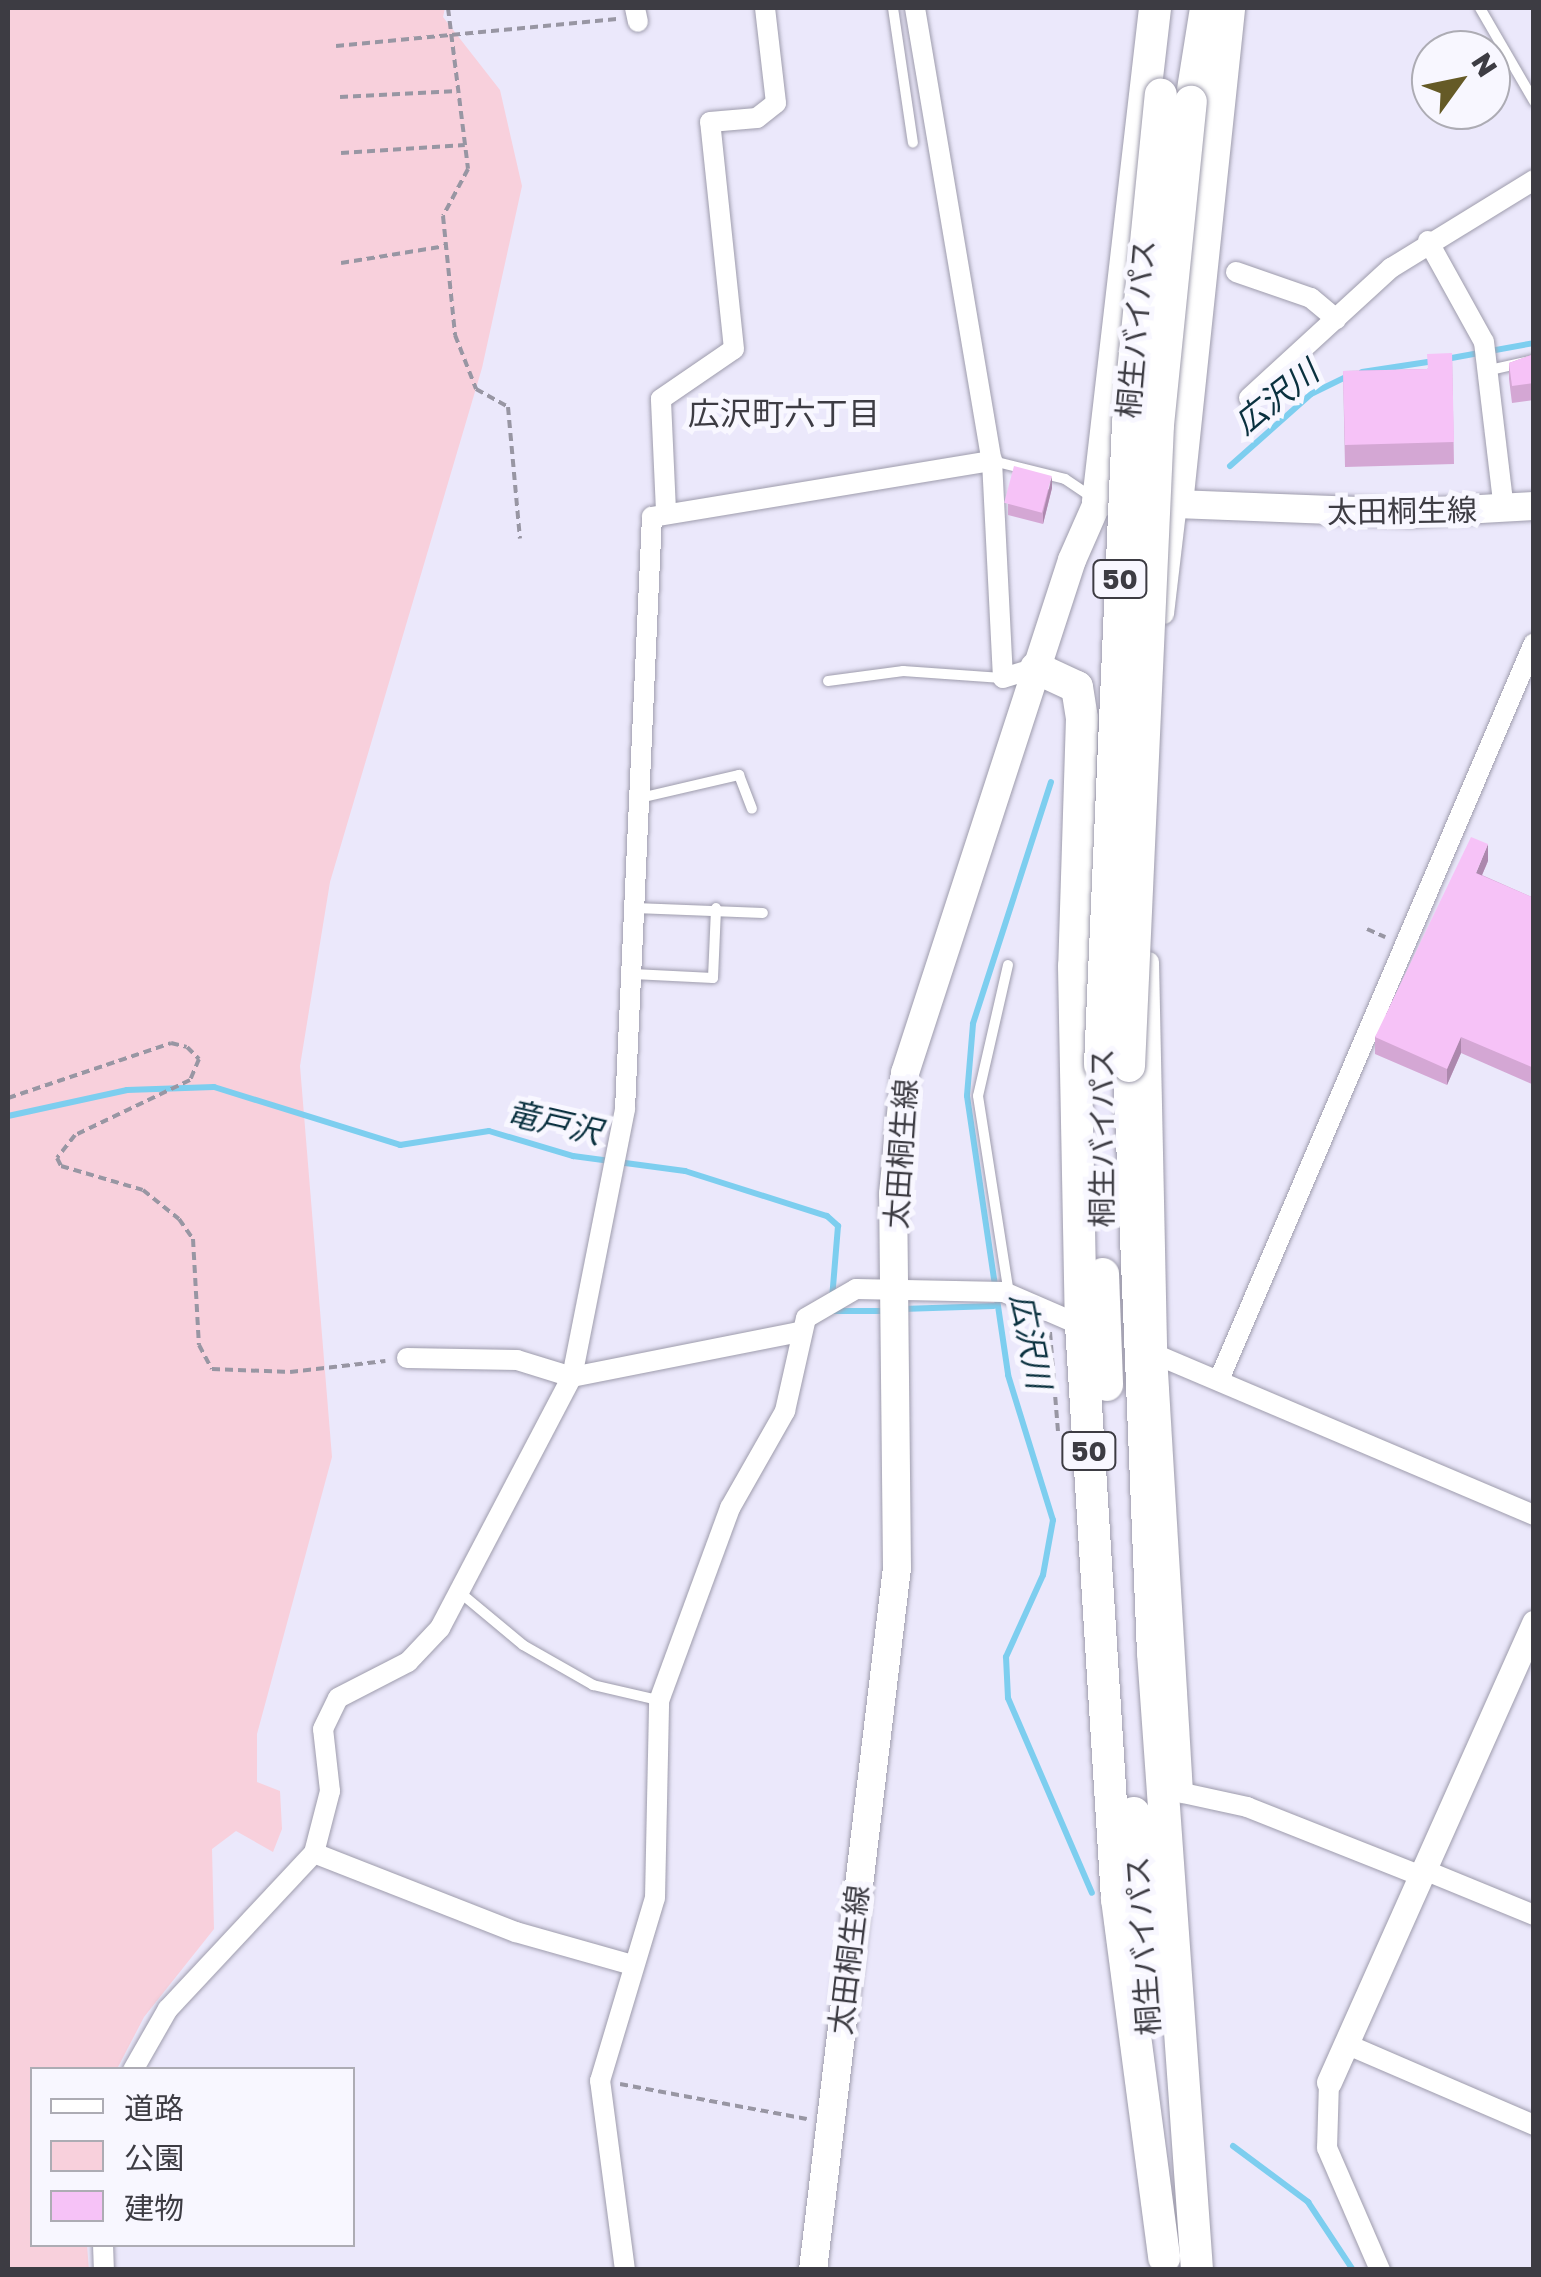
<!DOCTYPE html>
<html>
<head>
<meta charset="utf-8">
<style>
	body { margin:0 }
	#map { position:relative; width:1541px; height:2277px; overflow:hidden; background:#ebe8fb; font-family:"Golos Text","Noto Sans JP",sans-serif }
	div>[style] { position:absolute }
	.green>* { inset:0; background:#f8d0dc }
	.stream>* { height:6px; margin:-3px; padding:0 3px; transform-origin:3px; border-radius:3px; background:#7dceef }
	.path>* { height:4px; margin-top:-2px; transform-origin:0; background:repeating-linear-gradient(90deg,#9896a3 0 8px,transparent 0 13px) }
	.roads { filter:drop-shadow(0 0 2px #9e9cac) drop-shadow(0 0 2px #9e9cac) }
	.service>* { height:10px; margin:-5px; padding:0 5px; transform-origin:5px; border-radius:5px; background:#fff }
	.minor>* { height:20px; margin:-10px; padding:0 10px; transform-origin:10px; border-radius:10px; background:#fff }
	.tertiary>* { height:25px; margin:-12.5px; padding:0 12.5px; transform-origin:12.5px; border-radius:12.5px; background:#fff }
	.secondary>* { height:28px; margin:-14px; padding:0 14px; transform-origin:14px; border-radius:14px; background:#fff }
	.trunk>* { height:32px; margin:-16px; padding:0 16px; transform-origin:16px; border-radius:16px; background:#fff }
	.bridges { filter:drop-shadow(0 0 2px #9e9cac) drop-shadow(0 0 2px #9e9cac) }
	.trunk-bridge>* { height:32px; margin:-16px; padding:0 16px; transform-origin:16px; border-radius:16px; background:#fff }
	.wall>* { inset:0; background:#d4a7d4 }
	.shaded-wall>* { inset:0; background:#ac88ad }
	.building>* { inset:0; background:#f6c2f7; transform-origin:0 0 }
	span { translate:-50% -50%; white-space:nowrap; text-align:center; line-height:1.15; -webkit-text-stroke:10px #f8f7ff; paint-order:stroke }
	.shield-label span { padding:2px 8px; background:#f8f7ff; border:2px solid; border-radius:8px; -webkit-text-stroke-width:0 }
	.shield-label { font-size:28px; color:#3d3c43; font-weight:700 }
	.street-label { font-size:30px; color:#3d3c43 }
	.water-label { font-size:32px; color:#0a313f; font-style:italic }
	.neighbourhood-label { font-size:32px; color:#3d3c43 }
	.frame { position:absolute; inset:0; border:10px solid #3d3c43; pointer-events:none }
	.legend { position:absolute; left:30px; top:2067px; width:325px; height:180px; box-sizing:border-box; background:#f8f7ff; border:2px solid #adacb4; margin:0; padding:12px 18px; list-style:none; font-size:30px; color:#3d3c43 }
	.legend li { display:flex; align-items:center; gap:20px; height:50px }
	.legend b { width:50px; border:2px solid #adacb4 }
	.north { position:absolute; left:1411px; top:30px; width:100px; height:100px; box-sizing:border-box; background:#f8f7ff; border:2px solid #adacb4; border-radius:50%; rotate:57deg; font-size:28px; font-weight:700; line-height:40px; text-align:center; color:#3d3c43 }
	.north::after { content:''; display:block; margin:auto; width:35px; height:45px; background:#655a26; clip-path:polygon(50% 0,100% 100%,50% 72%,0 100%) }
</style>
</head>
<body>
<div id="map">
	<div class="green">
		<div style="clip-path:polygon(8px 8px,445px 8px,443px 17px,500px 90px,522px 186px,482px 368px,330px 882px,300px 1066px,332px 1457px,257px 1734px,257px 1782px,280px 1791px,282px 1829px,273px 1852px,236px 1831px,212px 1849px,214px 1929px,144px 2017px,117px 2069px,32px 2070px,32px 2244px,87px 2245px,89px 2270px,8px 2269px)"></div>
	</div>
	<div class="stream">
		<div style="left:1446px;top:359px;width:89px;rotate:-10.3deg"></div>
		<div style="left:1362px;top:372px;width:73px;rotate:-8.7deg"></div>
		<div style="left:1230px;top:466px;width:108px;rotate:-41.6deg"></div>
		<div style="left:1311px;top:394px;width:43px;rotate:-26deg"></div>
		<div style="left:1051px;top:782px;width:254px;rotate:107.9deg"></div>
		<div style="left:973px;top:1024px;width:72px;rotate:94.8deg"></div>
		<div style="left:967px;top:1096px;width:282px;rotate:81.6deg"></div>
		<div style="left:1008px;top:1375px;width:152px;rotate:72.8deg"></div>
		<div style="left:1053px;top:1520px;width:56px;rotate:100.3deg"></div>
		<div style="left:1043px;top:1575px;width:90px;rotate:114.3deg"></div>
		<div style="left:1006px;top:1657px;width:41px;rotate:87.2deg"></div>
		<div style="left:1008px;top:1698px;width:212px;rotate:66.7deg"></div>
		<div style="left:8px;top:1116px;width:122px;rotate:-12.3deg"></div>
		<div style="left:127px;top:1090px;width:87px;rotate:-2deg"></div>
		<div style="left:214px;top:1087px;width:195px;rotate:17.3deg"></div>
		<div style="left:400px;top:1145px;width:90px;rotate:-8.9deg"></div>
		<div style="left:489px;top:1131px;width:88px;rotate:16.6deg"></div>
		<div style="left:573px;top:1156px;width:113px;rotate:7.6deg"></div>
		<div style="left:685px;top:1171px;width:149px;rotate:17.6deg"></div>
		<div style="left:827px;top:1216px;width:15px;rotate:42deg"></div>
		<div style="left:838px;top:1226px;width:73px;rotate:94.7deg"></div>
		<div style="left:902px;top:1309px;width:92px;rotate:-1.9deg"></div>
		<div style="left:831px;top:1311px;width:53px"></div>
		<div style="left:1233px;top:2146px;width:94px;rotate:36.7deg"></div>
		<div style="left:1308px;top:2202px;width:82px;rotate:56.5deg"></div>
	</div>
	<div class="path">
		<div style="left:448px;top:8px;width:162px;rotate:82.9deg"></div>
		<div style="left:468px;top:169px;width:53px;rotate:118deg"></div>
		<div style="left:443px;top:216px;width:120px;rotate:84.2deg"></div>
		<div style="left:455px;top:335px;width:58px;rotate:68.7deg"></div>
		<div style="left:476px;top:389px;width:37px;rotate:29deg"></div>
		<div style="left:508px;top:407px;width:132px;rotate:84.8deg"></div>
		<div style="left:336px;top:46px;width:282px;rotate:-5.5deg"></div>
		<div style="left:340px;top:97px;width:118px;rotate:-2.9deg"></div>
		<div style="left:341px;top:153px;width:124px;rotate:-3.7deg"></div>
		<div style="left:341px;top:263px;width:106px;rotate:-9.2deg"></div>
		<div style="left:1367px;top:929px;width:20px;rotate:24deg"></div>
		<div style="left:8px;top:1098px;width:172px;rotate:-18.6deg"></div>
		<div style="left:171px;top:1043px;width:16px;rotate:14deg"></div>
		<div style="left:187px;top:1047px;width:17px;rotate:45deg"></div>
		<div style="left:199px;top:1059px;width:23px;rotate:113deg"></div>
		<div style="left:190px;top:1080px;width:127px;rotate:154.4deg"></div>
		<div style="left:75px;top:1135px;width:29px;rotate:128deg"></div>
		<div style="left:57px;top:1158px;width:9px;rotate:63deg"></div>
		<div style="left:61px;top:1166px;width:85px;rotate:16.3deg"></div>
		<div style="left:143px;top:1190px;width:46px;rotate:38.9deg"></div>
		<div style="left:179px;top:1219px;width:24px;rotate:55deg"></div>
		<div style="left:193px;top:1239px;width:106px;rotate:86.8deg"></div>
		<div style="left:199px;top:1345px;width:27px;rotate:62deg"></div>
		<div style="left:212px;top:1369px;width:78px;rotate:2.2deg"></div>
		<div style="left:290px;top:1372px;width:96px;rotate:-6.6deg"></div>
		<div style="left:1050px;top:1332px;width:100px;rotate:85.4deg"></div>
		<div style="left:620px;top:2084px;width:190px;rotate:10.6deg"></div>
	</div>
	<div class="roads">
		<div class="service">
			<div style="left:893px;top:8px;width:136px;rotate:81.6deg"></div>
			<div style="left:1480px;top:8px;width:108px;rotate:59.9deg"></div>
			<div style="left:1490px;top:370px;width:45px;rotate:-12.8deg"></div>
			<div style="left:993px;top:461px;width:74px;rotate:14deg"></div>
			<div style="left:1065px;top:479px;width:34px;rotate:34deg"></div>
			<div style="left:828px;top:681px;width:76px;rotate:-7.6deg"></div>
			<div style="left:903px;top:671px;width:99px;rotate:4deg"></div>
			<div style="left:640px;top:798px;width:102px;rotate:-13.1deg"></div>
			<div style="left:739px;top:775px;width:36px;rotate:69deg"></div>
			<div style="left:635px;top:908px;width:128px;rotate:2.2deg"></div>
			<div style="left:1008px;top:965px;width:134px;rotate:102.9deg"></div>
			<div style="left:978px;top:1096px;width:199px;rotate:81.1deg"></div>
			<div style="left:633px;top:974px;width:80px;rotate:2.9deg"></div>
			<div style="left:713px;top:978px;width:70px;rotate:-87.5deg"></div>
			<div style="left:463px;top:1595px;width:78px;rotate:39.8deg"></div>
			<div style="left:523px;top:1645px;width:81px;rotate:29.7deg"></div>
			<div style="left:593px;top:1685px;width:67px;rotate:13deg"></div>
		</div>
		<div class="minor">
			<div style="left:635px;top:8px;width:14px;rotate:78deg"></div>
			<div style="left:915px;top:8px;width:459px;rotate:80.4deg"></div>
			<div style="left:992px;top:461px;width:217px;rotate:87.1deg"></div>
			<div style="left:1003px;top:678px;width:34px;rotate:-17deg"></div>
			<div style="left:1428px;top:241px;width:115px;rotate:61deg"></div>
			<div style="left:1484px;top:342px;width:168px;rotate:83.2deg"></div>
			<div style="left:1236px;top:272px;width:79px;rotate:19.1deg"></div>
			<div style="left:1311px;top:298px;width:33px;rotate:40deg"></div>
			<div style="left:1249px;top:398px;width:193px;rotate:-42.5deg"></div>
			<div style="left:1391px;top:268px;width:168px;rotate:-31.6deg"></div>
			<div style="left:666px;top:511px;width:112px;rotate:-92.6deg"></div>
			<div style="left:661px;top:399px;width:88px;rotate:-34.4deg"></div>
			<div style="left:734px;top:349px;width:228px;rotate:-96deg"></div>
			<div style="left:710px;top:122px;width:47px;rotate:-4.9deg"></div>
			<div style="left:757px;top:118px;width:24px;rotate:-38deg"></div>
			<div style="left:776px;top:103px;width:96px;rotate:-96.6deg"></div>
			<div style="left:1164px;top:614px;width:111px;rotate:-83.3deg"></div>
			<div style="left:1149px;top:962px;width:393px;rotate:88.8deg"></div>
			<div style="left:1157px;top:1355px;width:439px;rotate:86.6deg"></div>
			<div style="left:1183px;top:1793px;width:66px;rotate:12.3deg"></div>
			<div style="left:1247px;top:1807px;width:185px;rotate:21.6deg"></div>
			<div style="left:1157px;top:1355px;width:410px;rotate:23deg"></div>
			<div style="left:407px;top:1358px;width:110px;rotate:1deg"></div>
			<div style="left:517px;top:1360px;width:58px;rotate:17.2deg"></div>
			<div style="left:572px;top:1377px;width:231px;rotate:-11.2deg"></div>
			<div style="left:1219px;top:1380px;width:801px;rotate:-66.86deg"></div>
			<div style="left:314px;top:1853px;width:217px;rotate:21.4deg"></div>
			<div style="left:516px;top:1932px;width:117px;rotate:15.8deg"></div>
			<div style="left:1422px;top:1869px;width:121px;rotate:22.3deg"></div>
			<div style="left:1346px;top:2044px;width:205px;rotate:23.3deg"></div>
			<div style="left:133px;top:2070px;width:70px;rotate:-60.2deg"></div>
			<div style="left:168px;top:2009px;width:214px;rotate:-46.9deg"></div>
			<div style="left:314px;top:1853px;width:64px;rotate:-75.5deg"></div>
			<div style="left:330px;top:1791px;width:62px;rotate:-96.4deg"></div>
			<div style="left:323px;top:1729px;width:34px;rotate:-64deg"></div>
			<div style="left:338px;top:1698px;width:79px;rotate:-27.2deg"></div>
			<div style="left:408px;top:1662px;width:47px;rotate:-46.7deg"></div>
			<div style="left:440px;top:1628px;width:284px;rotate:-62.3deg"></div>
			<div style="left:572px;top:1377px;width:273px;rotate:-78.8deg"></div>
			<div style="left:625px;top:1109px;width:593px;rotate:-87.39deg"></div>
			<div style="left:652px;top:517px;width:345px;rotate:-9.4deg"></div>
			<div style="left:1329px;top:2082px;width:66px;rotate:91.7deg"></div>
			<div style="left:1327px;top:2148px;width:133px;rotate:66.5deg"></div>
			<div style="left:103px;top:2244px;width:26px;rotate:88deg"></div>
			<div style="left:625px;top:2270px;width:191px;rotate:-97.5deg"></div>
			<div style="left:600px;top:2081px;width:191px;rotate:-73.3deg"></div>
			<div style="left:655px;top:1898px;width:197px;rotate:-88.8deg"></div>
			<div style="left:659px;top:1701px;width:206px;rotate:-69.8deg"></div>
			<div style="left:730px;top:1508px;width:112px;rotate:-60.4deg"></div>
			<div style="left:785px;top:1411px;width:95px;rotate:-77.3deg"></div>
			<div style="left:806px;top:1318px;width:58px;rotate:-30.1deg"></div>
			<div style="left:856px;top:1289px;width:148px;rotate:1.2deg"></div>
			<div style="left:1004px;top:1292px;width:90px;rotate:23.4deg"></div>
		</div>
		<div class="tertiary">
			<div style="left:1329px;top:2082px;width:503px;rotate:-65.93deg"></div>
		</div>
		<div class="secondary">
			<div style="left:813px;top:2270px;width:707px;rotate:-83.18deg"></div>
			<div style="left:897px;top:1568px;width:374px;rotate:-90.6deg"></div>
			<div style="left:893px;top:1194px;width:122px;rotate:-84.3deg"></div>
			<div style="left:905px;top:1073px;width:539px;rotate:-71.97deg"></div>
			<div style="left:1072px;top:560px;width:64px;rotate:-66.2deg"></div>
			<div style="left:1098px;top:501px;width:312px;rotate:2.2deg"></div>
			<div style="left:1410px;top:513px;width:124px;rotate:-3.2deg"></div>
		</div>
		<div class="trunk">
			<div style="left:1191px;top:102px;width:95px;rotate:-80.9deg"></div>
			<div style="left:1098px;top:501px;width:496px;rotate:-83.4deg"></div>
			<div style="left:1177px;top:504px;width:499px;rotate:-84deg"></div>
			<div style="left:1036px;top:668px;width:45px;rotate:24.9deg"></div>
			<div style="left:1077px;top:687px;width:31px;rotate:81deg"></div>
			<div style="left:1082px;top:718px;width:248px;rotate:91.8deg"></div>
			<div style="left:1074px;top:966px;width:359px;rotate:88.9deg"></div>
			<div style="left:1081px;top:1325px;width:575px;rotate:86.41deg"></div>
			<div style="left:1117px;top:1899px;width:362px;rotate:82.5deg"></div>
			<div style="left:1129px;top:1066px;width:587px;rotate:87.66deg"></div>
			<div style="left:1153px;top:1653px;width:619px;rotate:85.92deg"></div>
			<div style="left:1103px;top:1274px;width:111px;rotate:87.9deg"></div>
			<div style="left:1134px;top:1813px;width:151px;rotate:85.8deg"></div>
		</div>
	</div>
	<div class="bridges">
		<div class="trunk-bridge">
			<div style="left:1100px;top:1065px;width:643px;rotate:-87.5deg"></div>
			<div style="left:1128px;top:423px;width:330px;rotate:-84.3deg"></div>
			<div style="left:1129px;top:1066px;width:642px;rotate:-87.41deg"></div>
			<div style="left:1158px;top:425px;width:325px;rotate:-84.2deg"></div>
		</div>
	</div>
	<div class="wall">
		<div style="clip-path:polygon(1452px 353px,1454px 464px,1345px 467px,1343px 371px,1427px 369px)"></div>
		<div style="clip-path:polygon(1534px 354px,1534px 400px,1512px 403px,1509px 379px,1509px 363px)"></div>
		<div style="clip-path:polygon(1052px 488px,1043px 524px,1008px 515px,1008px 504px)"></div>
		<div style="clip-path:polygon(1488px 861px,1482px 875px,1534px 898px,1534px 1085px,1461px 1053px,1447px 1085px,1375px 1054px,1375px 1037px)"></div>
	</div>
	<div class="shaded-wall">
		<div style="clip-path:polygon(1052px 476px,1052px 488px,1043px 524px,1043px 513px)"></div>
		<div style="clip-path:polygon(1488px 844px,1488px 861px,1476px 889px,1476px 873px)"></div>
		<div style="clip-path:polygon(1461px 1037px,1461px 1053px,1447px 1085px,1447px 1069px)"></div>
	</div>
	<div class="building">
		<div style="clip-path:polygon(1452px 353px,1454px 442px,1345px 445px,1343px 371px,1428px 369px,1427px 354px)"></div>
		<div style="clip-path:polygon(1534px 354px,1534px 383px,1512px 386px,1509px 363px)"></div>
		<div style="left:1014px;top:466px;width:39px;height:38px;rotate:15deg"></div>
		<div style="clip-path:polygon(1471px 837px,1488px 844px,1476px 873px,1534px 898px,1534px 1068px,1461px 1037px,1447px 1069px,1375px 1037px)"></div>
	</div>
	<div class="shield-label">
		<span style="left:1120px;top:579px">50</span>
		<span style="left:1089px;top:1451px">50</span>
	</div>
	<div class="street-label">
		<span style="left:1136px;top:329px;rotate:-85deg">桐生バイパス</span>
		<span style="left:1402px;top:511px;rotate:-1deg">太田桐生線</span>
		<span style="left:1102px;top:1138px;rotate:-90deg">桐生バイパス</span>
		<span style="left:901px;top:1154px;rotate:-86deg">太田桐生線</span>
		<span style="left:1143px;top:1946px;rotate:-94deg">桐生バイパス</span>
		<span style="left:849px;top:1960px;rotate:-83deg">太田桐生線</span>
	</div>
	<div class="water-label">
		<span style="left:1276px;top:397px;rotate:-38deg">広沢川</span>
		<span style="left:554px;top:1122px;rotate:13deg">竜戸沢</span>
		<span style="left:1031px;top:1341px;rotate:79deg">広沢川</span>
	</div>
	<div class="neighbourhood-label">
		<span style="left:784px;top:413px">広沢町六丁目</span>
	</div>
	<div class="frame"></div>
	<ul class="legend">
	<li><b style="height:12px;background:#fff"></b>道路</li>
	<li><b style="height:28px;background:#f8d0dc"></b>公園</li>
	<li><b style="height:28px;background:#f6c2f7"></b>建物</li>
	</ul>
	<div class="north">N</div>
</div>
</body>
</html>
